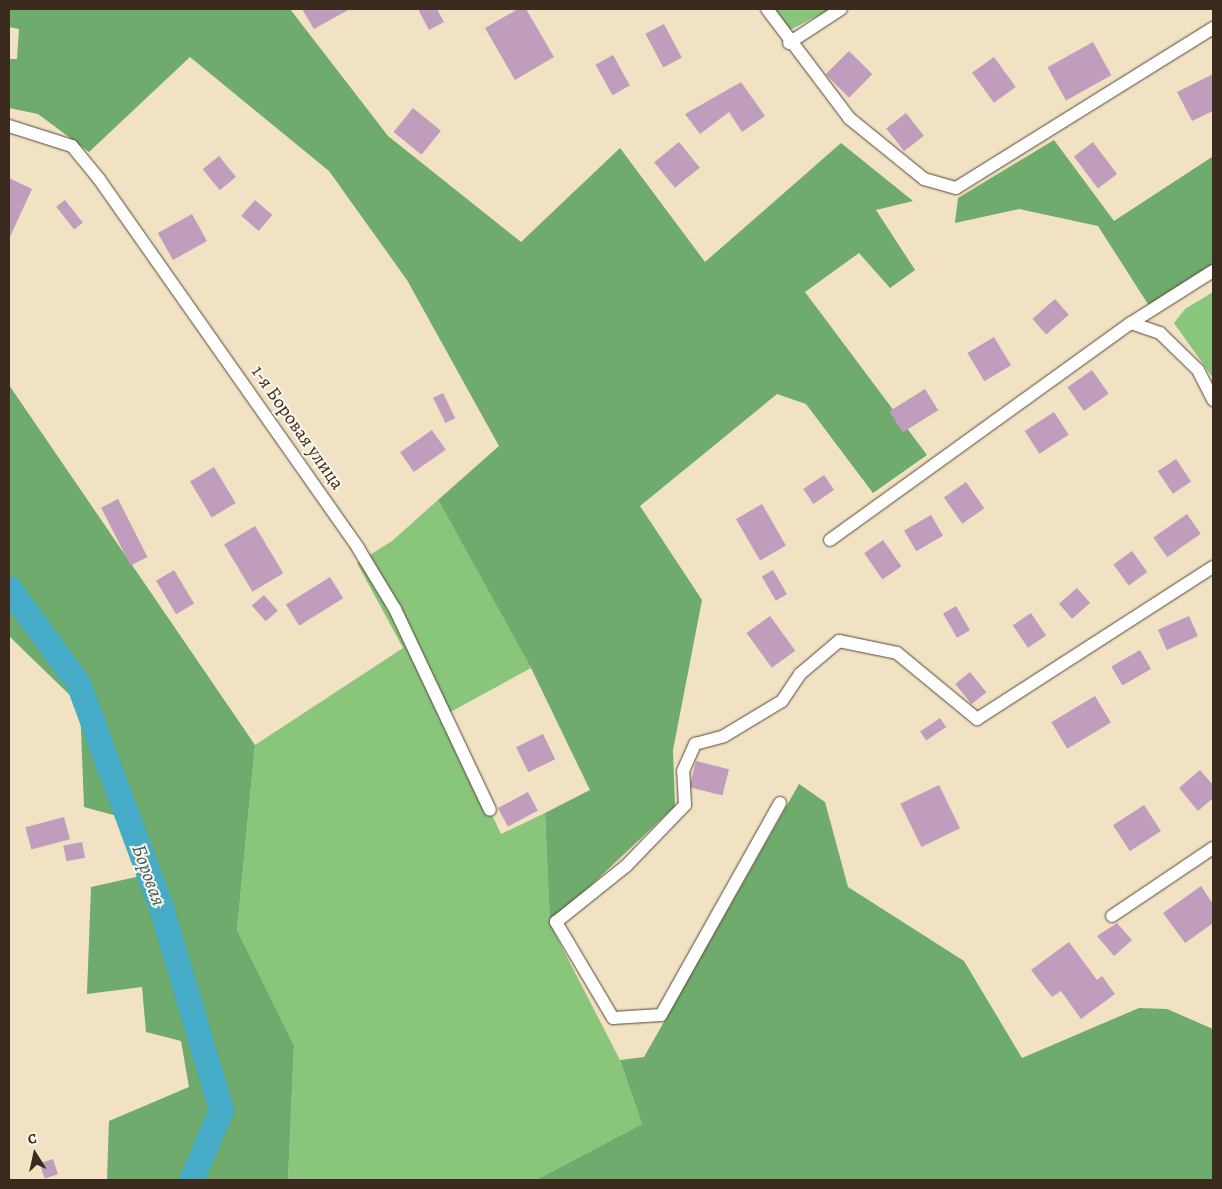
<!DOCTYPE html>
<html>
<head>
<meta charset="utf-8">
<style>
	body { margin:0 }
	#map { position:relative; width:1222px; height:1189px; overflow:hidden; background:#f1e2c4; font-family:Alegreya,serif }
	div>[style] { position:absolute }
	.green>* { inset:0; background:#89c67c }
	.forest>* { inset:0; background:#6eab6c }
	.river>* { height:25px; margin:-12.5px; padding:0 12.5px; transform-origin:12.5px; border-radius:12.5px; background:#46abc6 }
	.building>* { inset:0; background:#c19dbd; transform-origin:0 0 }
	.roads { filter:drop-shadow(0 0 1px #564637) drop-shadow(0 0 1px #564637) }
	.minor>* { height:12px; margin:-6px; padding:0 6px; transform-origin:6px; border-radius:6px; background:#fff }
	span { translate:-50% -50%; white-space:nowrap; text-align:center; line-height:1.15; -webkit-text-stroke:4px #fbf7ec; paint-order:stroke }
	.street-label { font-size:19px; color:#3b2a1e }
	.water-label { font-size:20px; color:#3f5e61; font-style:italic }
	.frame { position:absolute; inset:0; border:10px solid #3b2a1e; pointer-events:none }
	.north { position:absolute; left:10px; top:1129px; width:50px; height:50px; -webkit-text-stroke:4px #fbf7ec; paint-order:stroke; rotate:350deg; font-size:14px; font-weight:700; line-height:20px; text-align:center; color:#3b2a1e }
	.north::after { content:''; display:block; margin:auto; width:18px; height:22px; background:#3b2a1e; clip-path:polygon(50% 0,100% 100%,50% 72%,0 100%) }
</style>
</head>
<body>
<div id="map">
	<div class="green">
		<div style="clip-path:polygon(765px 9px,831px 9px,782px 34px)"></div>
		<div style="clip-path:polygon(1213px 292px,1213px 378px,1174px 323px,1185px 309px)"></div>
		<div style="clip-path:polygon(438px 500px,531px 668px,445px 715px,501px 834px,545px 813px,550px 924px,620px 1060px,642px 1124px,536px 1180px,288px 1180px,294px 1045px,237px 930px,255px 745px,403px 648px,357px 563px,392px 541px)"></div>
	</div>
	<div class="forest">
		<div style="clip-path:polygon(9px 9px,290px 9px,388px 136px,521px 242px,620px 148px,705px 262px,841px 143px,913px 201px,876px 210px,915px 270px,890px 288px,859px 253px,805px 292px,927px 455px,873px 493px,806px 404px,777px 394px,640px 506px,702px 600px,673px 750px,675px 806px,550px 924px,545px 813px,590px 790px,531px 668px,438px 500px,499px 446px,407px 280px,329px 171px,190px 57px,89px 152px,38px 114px,9px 108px,9px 59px,17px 59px,19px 29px,9px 27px)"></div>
		<div style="clip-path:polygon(1054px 140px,1114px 221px,1212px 157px,1213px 274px,1153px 312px,1098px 226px,1019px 209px,955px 223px,958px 198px)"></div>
		<div style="clip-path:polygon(9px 385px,255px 745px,237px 930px,294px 1045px,288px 1180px,107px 1180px,109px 1121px,189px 1087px,181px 1041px,146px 1032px,142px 987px,87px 994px,91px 887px,145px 875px,128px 819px,84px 807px,80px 705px,9px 636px)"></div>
		<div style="clip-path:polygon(799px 784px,825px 802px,848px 887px,964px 961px,1022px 1058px,1139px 1008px,1167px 1009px,1213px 1029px,1213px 1180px,536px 1180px,642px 1124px,620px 1060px,644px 1057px)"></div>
	</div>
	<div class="river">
		<div style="left:9px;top:588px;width:117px;rotate:54deg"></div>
		<div style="left:78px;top:683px;width:239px;rotate:69.7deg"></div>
		<div style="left:161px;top:907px;width:212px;rotate:73.5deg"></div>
		<div style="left:221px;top:1110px;width:76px;rotate:113.2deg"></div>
	</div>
	<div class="building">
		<div style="clip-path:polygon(302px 9px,350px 9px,314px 29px)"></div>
		<div style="clip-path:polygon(418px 9px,437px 9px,444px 22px,429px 30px)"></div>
		<div style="clip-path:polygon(518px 9px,526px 9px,554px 57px,515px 80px,485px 28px)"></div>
		<div style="left:664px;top:24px;width:38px;height:21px;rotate:62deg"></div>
		<div style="left:1093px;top:42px;width:38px;height:52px;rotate:61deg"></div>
		<div style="left:849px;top:51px;width:33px;height:33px;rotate:45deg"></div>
		<div style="left:613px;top:55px;width:35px;height:20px;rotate:61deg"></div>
		<div style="left:994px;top:57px;width:37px;height:27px;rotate:54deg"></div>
		<div style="clip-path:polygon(1213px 74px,1213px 111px,1192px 121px,1177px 92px)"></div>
		<div style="clip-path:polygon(741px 82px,765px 116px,742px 132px,729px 112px,700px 134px,685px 114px)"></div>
		<div style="left:413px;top:108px;width:36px;height:31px;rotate:39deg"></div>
		<div style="left:906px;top:113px;width:29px;height:25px;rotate:52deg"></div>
		<div style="left:679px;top:142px;width:33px;height:32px;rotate:51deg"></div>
		<div style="left:1093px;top:142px;width:40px;height:24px;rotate:53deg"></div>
		<div style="left:219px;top:156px;width:27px;height:21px;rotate:51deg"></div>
		<div style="clip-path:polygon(9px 178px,32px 189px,9px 239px)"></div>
		<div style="left:65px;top:200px;width:29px;height:11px;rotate:52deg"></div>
		<div style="left:255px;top:200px;width:23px;height:21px;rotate:41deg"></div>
		<div style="left:192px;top:214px;width:31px;height:39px;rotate:61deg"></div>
		<div style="left:1055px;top:299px;width:21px;height:30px;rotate:49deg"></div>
		<div style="left:994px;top:337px;width:33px;height:31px;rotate:59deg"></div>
		<div style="left:1092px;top:370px;width:29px;height:30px;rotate:55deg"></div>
		<div style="left:925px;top:389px;width:25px;height:42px;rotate:58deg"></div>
		<div style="left:443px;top:393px;width:28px;height:11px;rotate:64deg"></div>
		<div style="left:1054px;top:412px;width:27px;height:35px;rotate:57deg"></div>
		<div style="left:432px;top:430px;width:24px;height:39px;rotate:55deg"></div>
		<div style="left:1176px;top:459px;width:27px;height:22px;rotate:56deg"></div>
		<div style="left:214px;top:467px;width:42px;height:28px;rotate:59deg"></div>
		<div style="left:824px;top:475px;width:18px;height:25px;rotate:56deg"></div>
		<div style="left:966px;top:482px;width:32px;height:27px;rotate:55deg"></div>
		<div style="left:118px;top:499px;width:65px;height:19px;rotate:63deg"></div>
		<div style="left:762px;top:504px;width:48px;height:30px;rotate:60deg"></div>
		<div style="left:1187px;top:514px;width:24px;height:41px;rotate:55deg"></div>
		<div style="left:931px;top:515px;width:24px;height:31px;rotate:60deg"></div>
		<div style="left:255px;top:526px;width:55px;height:36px;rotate:59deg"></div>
		<div style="left:883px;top:540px;width:32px;height:23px;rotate:55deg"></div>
		<div style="left:1132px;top:551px;width:26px;height:23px;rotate:54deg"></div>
		<div style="left:174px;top:570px;width:39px;height:21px;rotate:59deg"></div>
		<div style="left:773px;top:570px;width:28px;height:13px;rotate:60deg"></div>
		<div style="left:330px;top:577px;width:25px;height:52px;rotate:58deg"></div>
		<div style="left:1077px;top:588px;width:20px;height:24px;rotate:49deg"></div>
		<div style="left:264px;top:595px;width:21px;height:16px;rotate:49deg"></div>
		<div style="left:956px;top:606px;width:28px;height:15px;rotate:60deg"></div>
		<div style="left:1031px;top:613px;width:27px;height:22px;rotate:56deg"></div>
		<div style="left:770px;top:616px;width:43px;height:29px;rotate:54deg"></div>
		<div style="left:1189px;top:616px;width:22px;height:34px;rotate:66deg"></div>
		<div style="left:1140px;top:650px;width:22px;height:33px;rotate:60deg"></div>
		<div style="left:970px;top:672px;width:26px;height:19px;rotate:51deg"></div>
		<div style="left:1095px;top:696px;width:31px;height:51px;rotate:59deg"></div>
		<div style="left:940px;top:718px;width:11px;height:24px;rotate:56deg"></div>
		<div style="left:543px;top:734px;width:28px;height:30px;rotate:64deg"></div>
		<div style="left:696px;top:761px;width:34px;height:27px;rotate:14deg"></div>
		<div style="clip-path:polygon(1200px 770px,1213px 785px,1213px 798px,1198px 811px,1179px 788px)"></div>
		<div style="left:939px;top:785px;width:48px;height:43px;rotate:64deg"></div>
		<div style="left:528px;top:792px;width:21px;height:34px;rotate:62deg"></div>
		<div style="left:1144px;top:805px;width:31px;height:37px;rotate:57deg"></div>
		<div style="left:64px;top:817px;width:23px;height:40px;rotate:75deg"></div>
		<div style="left:82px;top:842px;width:16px;height:19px;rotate:79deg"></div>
		<div style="clip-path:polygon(1201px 886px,1213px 904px,1213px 923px,1185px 943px,1163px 913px)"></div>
		<div style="clip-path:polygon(1117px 923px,1132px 940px,1114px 956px,1097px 936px)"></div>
		<div style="clip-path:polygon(1069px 942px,1097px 980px,1102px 976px,1115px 994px,1081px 1019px,1061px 991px,1052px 997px,1031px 970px)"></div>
		<div style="left:53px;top:1159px;width:16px;height:14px;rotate:72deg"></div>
	</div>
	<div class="roads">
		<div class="minor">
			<div style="left:767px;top:9px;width:136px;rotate:53deg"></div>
			<div style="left:849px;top:118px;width:97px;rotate:39.1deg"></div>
			<div style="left:924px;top:179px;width:33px;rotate:16deg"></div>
			<div style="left:956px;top:188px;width:303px;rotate:-31.9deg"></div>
			<div style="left:789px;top:43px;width:62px;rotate:-33.2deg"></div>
			<div style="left:9px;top:126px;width:66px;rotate:17.6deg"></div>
			<div style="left:72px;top:146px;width:43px;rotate:50.7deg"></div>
			<div style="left:99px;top:179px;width:451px;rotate:54.9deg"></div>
			<div style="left:358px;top:548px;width:71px;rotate:58.8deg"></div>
			<div style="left:395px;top:609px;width:222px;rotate:64.7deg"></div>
			<div style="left:1131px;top:323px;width:97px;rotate:-32.4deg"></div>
			<div style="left:830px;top:540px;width:371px;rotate:-35.8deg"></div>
			<div style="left:1131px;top:323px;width:31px;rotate:19deg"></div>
			<div style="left:1160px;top:333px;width:53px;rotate:44.2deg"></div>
			<div style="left:1198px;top:370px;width:34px;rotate:63deg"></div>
			<div style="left:780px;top:803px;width:243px;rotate:119.3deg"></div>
			<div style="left:661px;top:1015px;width:48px;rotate:176.4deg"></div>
			<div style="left:613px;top:1018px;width:112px;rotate:-120.7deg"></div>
			<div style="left:556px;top:922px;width:90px;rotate:-38.7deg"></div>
			<div style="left:626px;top:866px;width:85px;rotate:-46deg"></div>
			<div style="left:685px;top:805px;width:34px;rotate:-93deg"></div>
			<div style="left:683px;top:771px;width:30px;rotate:-66deg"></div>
			<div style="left:695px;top:744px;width:30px;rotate:-15deg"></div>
			<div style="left:724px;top:736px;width:68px;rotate:-31.1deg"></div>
			<div style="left:782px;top:701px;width:32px;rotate:-56deg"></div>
			<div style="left:800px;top:674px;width:51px;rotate:-40.2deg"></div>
			<div style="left:839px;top:641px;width:59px;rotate:11.7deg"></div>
			<div style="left:897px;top:653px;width:104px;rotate:39.5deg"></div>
			<div style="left:977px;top:719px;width:281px;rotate:-32.8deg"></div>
			<div style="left:1112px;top:916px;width:122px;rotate:-34deg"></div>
		</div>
	</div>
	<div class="street-label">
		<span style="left:297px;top:428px;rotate:55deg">1-я Боровая улица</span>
	</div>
	<div class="water-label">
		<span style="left:149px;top:875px;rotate:70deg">Боровая</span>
	</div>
	<div class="frame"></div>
	<div class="north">С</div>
</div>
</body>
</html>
